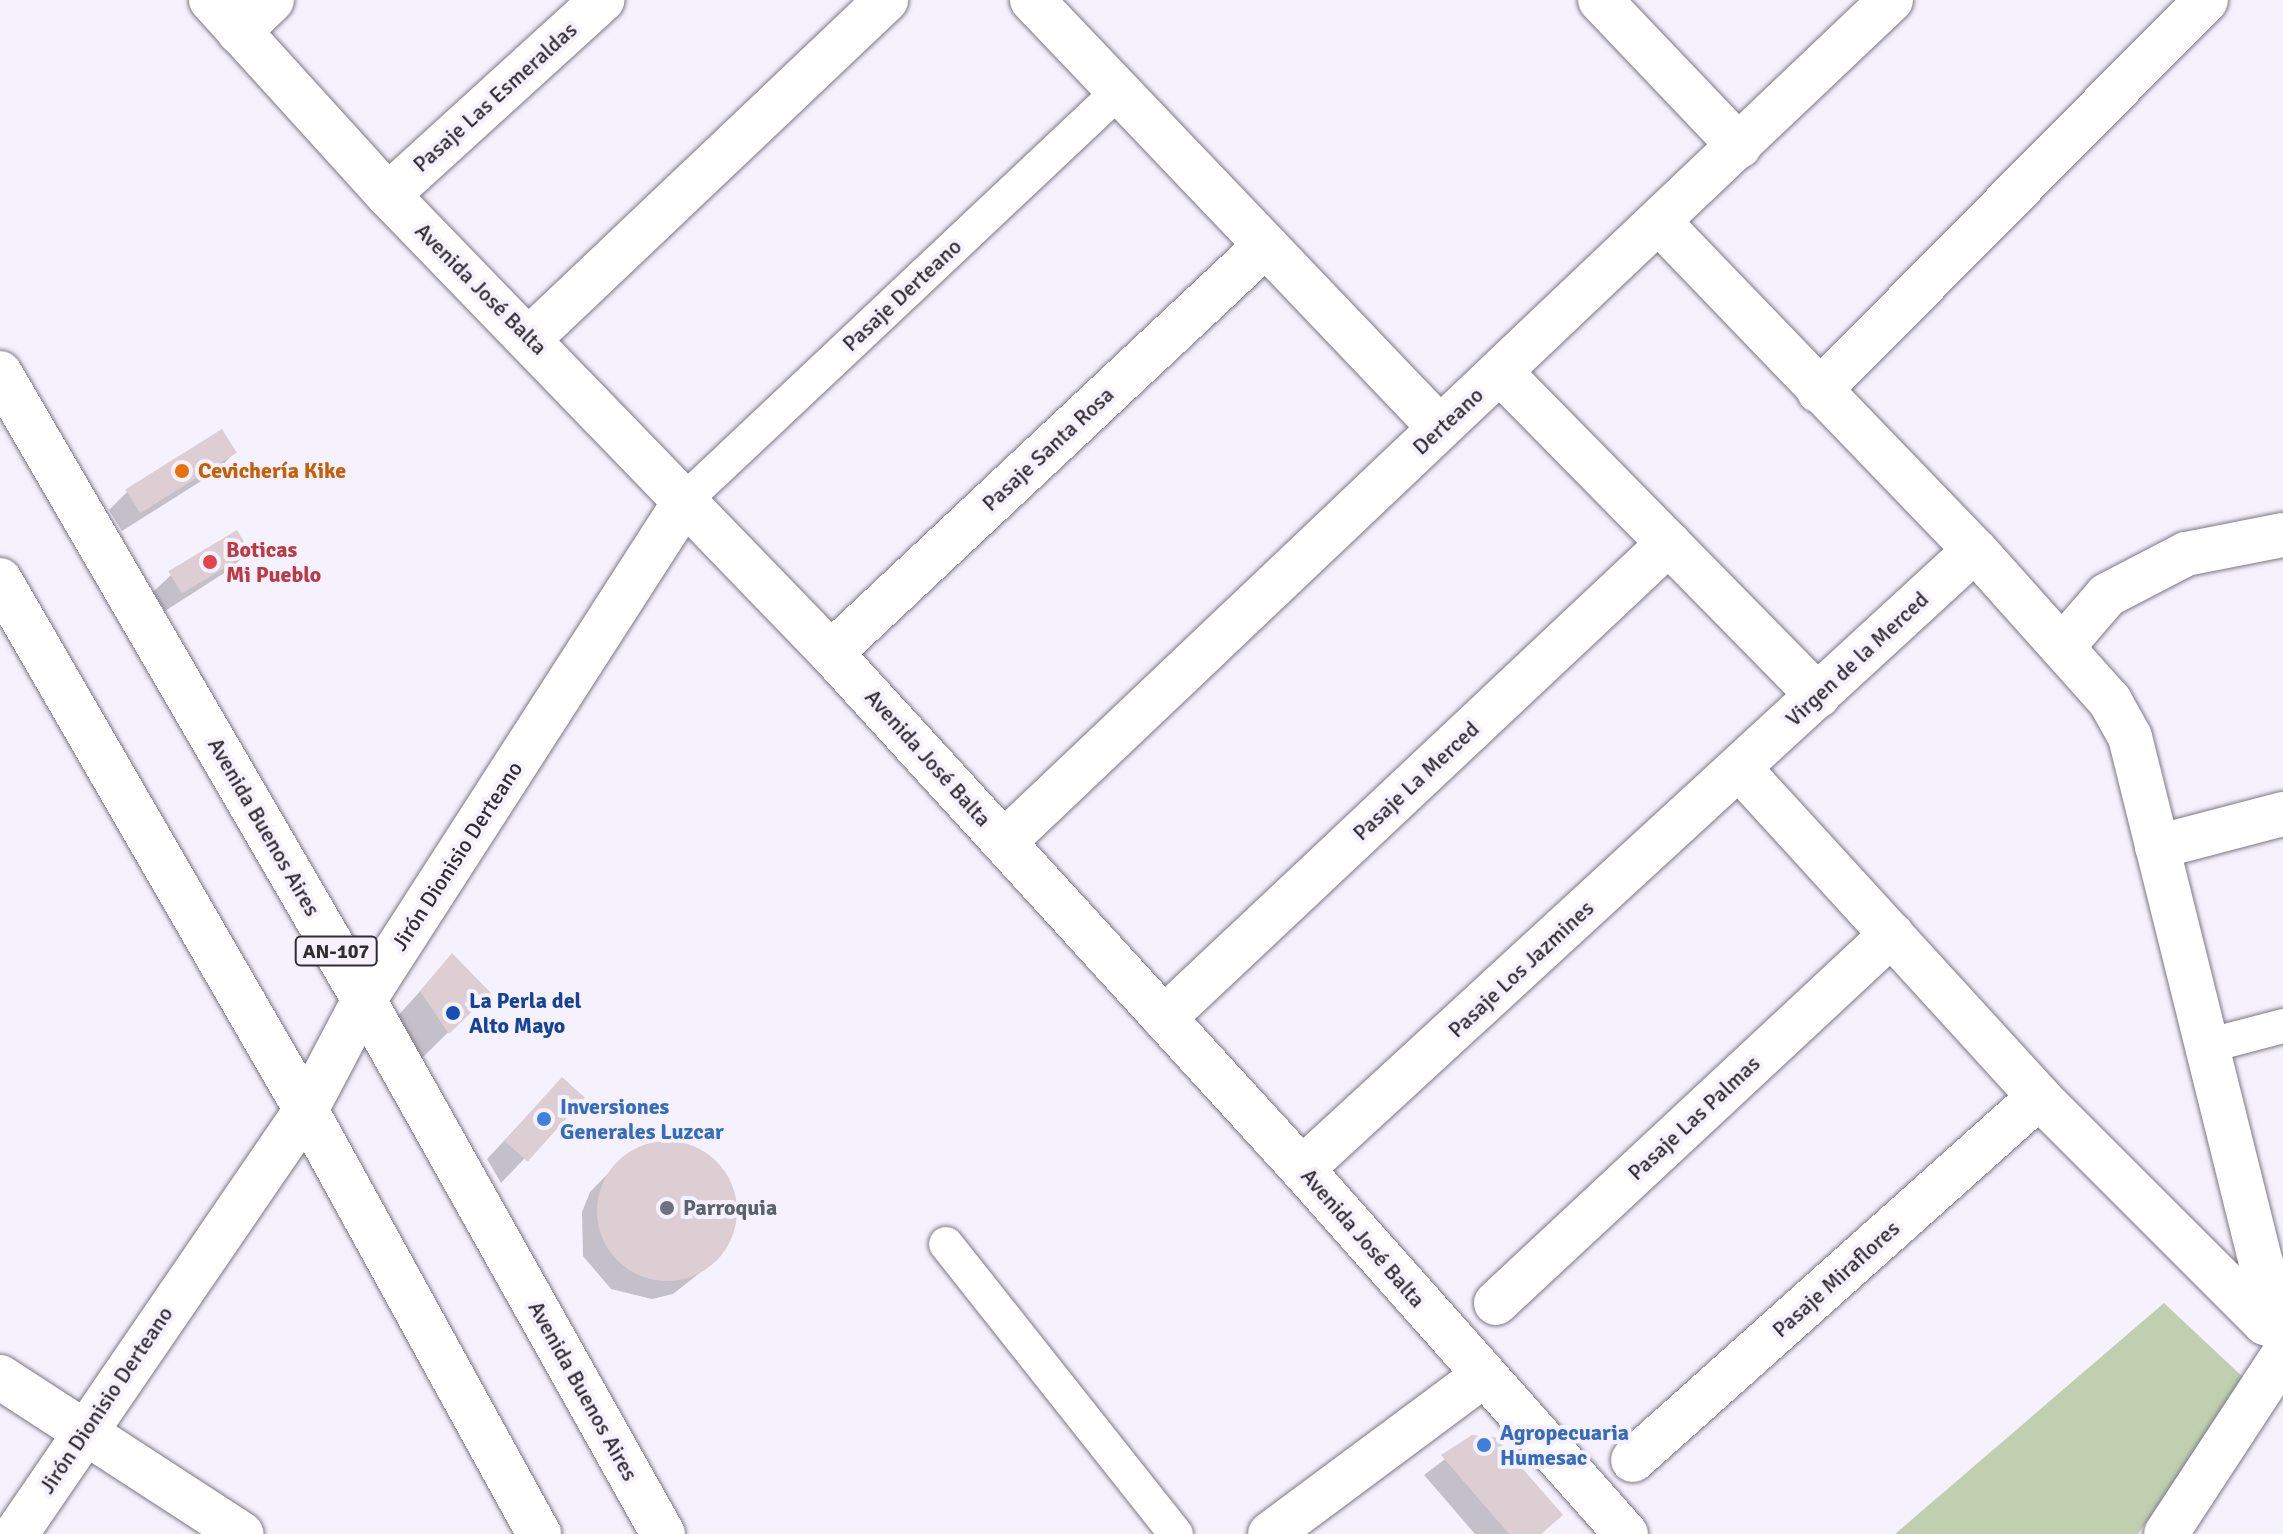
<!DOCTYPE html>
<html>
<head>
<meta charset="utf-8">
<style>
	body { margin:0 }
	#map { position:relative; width:2283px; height:1534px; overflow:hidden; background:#f5f1fd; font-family:Signika,sans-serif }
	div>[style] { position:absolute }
	.green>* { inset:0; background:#c0cfaf }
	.shadow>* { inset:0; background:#0003 }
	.building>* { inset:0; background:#dcced3; transform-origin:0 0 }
	.round { border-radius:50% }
	.roads { filter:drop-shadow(0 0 2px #7b7883) drop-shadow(0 0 2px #7b7883) }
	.pedestrian>* { height:34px; margin:-17px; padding:0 17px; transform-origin:17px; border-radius:17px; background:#fff }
	.minor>* { height:44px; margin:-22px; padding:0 22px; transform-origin:22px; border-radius:22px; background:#fff }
	.secondary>* { height:44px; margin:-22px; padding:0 22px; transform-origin:22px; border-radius:22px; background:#fff }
	.primary>* { height:44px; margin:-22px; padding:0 22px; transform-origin:22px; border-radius:22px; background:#fff }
	.dots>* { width:22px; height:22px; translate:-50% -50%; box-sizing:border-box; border:4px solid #f5f1fd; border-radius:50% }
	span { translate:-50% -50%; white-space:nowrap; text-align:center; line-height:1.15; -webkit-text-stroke:8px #f5f1fd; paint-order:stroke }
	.shield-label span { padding:2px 6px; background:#f5f1fd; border:2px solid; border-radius:6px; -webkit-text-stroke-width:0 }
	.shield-label { font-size:20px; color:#2f2d32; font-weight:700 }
	.street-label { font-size:22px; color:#2f2d32 }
	.food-label { font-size:22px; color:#c56008; font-weight:700 }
	.left { translate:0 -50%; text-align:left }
	.health-label { font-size:22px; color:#be3a42; font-weight:700 }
	.transit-label { font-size:22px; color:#164399; font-weight:700 }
	.shop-label { font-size:22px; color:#366cbe; font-weight:700 }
	.worship-label { font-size:22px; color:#5b616d; font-weight:700 }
</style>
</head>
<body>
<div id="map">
	<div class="green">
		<div style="clip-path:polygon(2164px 1303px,2246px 1380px,2138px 1534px,1895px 1534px)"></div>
	</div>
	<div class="shadow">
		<div style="clip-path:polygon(235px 452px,217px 471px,122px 531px,109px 510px,127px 492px)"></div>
		<div style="clip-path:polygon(248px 552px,229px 570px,165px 611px,153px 592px,172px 574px)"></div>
		<div style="clip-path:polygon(452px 956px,488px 993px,421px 1059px,394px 1020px)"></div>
		<div style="clip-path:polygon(544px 1098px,582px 1098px,501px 1183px,487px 1159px)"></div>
		<div style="clip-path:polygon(671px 1142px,694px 1147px,714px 1160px,728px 1179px,734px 1226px,711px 1264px,673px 1294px,652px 1299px,611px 1289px,583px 1256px,582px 1212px,590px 1192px,626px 1155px)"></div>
		<div style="clip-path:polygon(1473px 1438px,1560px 1515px,1541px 1534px,1475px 1534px,1424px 1475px)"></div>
	</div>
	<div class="building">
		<div style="left:222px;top:429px;width:28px;height:114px;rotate:58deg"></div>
		<div style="left:237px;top:530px;width:26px;height:80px;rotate:59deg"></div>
		<div style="clip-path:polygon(452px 953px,491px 993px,449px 1034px,420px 991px)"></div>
		<div style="left:562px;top:1077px;width:31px;height:86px;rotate:42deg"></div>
		<div class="round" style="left:597px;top:1141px;width:140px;height:140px"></div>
		<div style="clip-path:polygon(1472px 1435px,1495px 1437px,1563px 1515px,1541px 1534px,1509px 1534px,1441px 1455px)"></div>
	</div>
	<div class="roads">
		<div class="pedestrian">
			<div style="left:687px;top:498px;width:592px;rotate:-43.29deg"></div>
			<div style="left:2207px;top:1046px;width:79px;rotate:-14.7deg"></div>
			<div style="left:946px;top:1244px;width:370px;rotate:51.6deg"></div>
		</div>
		<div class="minor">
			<div style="left:1032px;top:0;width:591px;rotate:46.37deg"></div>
			<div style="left:1600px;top:0;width:202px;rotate:46.4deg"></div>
			<div style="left:239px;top:32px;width:46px;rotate:-44.1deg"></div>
			<div style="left:388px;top:195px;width:290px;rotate:-42.3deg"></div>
			<div style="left:1659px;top:222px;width:455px;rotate:46.1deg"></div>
			<div style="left:1975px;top:550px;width:203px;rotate:48.2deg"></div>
			<div style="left:2110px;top:701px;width:41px;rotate:60.9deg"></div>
			<div style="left:2130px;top:737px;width:542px;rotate:76.02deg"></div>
			<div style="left:2261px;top:1263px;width:57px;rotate:67.5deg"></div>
			<div style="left:530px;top:338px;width:491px;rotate:-43.5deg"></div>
			<div style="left:1500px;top:372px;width:454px;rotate:45.5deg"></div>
			<div style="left:1819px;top:391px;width:550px;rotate:-45.29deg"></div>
			<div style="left:2063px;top:646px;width:67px;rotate:-49.2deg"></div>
			<div style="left:2107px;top:595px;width:89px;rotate:-27.4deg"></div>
			<div style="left:2186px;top:554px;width:99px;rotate:-11.1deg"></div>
			<div style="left:831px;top:653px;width:596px;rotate:-43.17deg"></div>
			<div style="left:1739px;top:768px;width:445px;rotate:47.6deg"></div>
			<div style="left:2039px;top:1097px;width:320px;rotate:45deg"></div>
			<div style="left:2265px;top:1323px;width:19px;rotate:21deg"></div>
			<div style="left:1004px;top:842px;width:1223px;rotate:-43.51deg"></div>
			<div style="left:2157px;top:847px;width:130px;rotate:-14.7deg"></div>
			<div style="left:1164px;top:1018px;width:693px;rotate:-43.25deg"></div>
			<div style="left:1302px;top:1169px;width:914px;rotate:-42.61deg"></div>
			<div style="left:1496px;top:1303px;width:541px;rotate:-42.98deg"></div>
			<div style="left:0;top:1377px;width:288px;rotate:33deg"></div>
			<div style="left:1633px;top:1460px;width:545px;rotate:-41.8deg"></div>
			<div style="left:16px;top:1534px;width:514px;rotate:-55.63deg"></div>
			<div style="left:306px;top:1110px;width:124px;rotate:-62.2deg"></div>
			<div style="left:364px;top:1000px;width:597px;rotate:-57.24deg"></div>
			<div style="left:1270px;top:1534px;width:267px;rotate:-36.6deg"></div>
			<div style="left:2166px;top:1534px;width:214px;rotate:-56.8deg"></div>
		</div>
		<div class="secondary">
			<div style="left:211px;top:0;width:263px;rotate:47.8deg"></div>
			<div style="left:388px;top:195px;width:637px;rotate:45.95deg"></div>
			<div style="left:831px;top:653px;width:699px;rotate:47.61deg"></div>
			<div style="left:1302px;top:1169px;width:488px;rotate:48.4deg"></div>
		</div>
		<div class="primary">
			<div style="left:0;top:373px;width:725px;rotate:59.86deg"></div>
			<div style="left:364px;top:1000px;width:612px;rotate:60.75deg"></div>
			<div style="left:0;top:580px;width:612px;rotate:60deg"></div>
			<div style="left:306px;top:1110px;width:484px;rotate:61.2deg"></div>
		</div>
	</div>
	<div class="dots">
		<div style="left:182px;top:471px;background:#e8710a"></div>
		<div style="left:210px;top:562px;background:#e0444e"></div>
		<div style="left:453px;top:1013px;background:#1a4fb4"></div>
		<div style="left:544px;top:1119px;background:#3f7fe0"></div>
		<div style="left:667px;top:1208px;background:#6b7280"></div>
		<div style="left:1484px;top:1445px;background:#3f7fe0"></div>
	</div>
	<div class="shield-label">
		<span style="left:336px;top:951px">AN-107</span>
	</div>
	<div class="street-label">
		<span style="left:495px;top:97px;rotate:-42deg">Pasaje Las Esmeraldas</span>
		<span style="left:481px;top:289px;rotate:45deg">Avenida José Balta</span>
		<span style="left:902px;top:295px;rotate:-43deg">Pasaje Derteano</span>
		<span style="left:1448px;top:421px;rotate:-43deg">Derteano</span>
		<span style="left:1048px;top:449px;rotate:-43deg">Pasaje Santa Rosa</span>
		<span style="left:1857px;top:659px;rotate:-43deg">Virgen de la Merced</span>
		<span style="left:928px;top:758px;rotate:48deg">Avenida José Balta</span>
		<span style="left:1416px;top:781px;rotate:-43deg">Pasaje La Merced</span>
		<span style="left:264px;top:827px;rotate:60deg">Avenida Buenos Aires</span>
		<span style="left:457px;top:856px;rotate:-57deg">Jirón Dionisio Derteano</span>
		<span style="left:1521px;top:969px;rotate:-43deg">Pasaje Los Jazmines</span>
		<span style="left:1694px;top:1118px;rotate:-43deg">Pasaje Las Palmas</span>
		<span style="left:1363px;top:1238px;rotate:49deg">Avenida José Balta</span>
		<span style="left:1836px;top:1279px;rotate:-42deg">Pasaje Miraflores</span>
		<span style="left:583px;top:1391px;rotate:61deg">Avenida Buenos Aires</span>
		<span style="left:106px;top:1400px;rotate:-56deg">Jirón Dionisio Derteano</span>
	</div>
	<div class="food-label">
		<span class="left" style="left:198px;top:471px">Cevichería Kike</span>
	</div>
	<div class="health-label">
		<span class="left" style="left:226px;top:562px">Boticas<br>Mi Pueblo</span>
	</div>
	<div class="transit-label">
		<span class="left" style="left:469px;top:1013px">La Perla del<br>Alto Mayo</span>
	</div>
	<div class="shop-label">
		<span class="left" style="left:560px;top:1119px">Inversiones<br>Generales Luzcar</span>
		<span class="left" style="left:1500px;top:1445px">Agropecuaria<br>Humesac</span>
	</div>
	<div class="worship-label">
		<span class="left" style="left:683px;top:1208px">Parroquia</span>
	</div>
</div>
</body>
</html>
